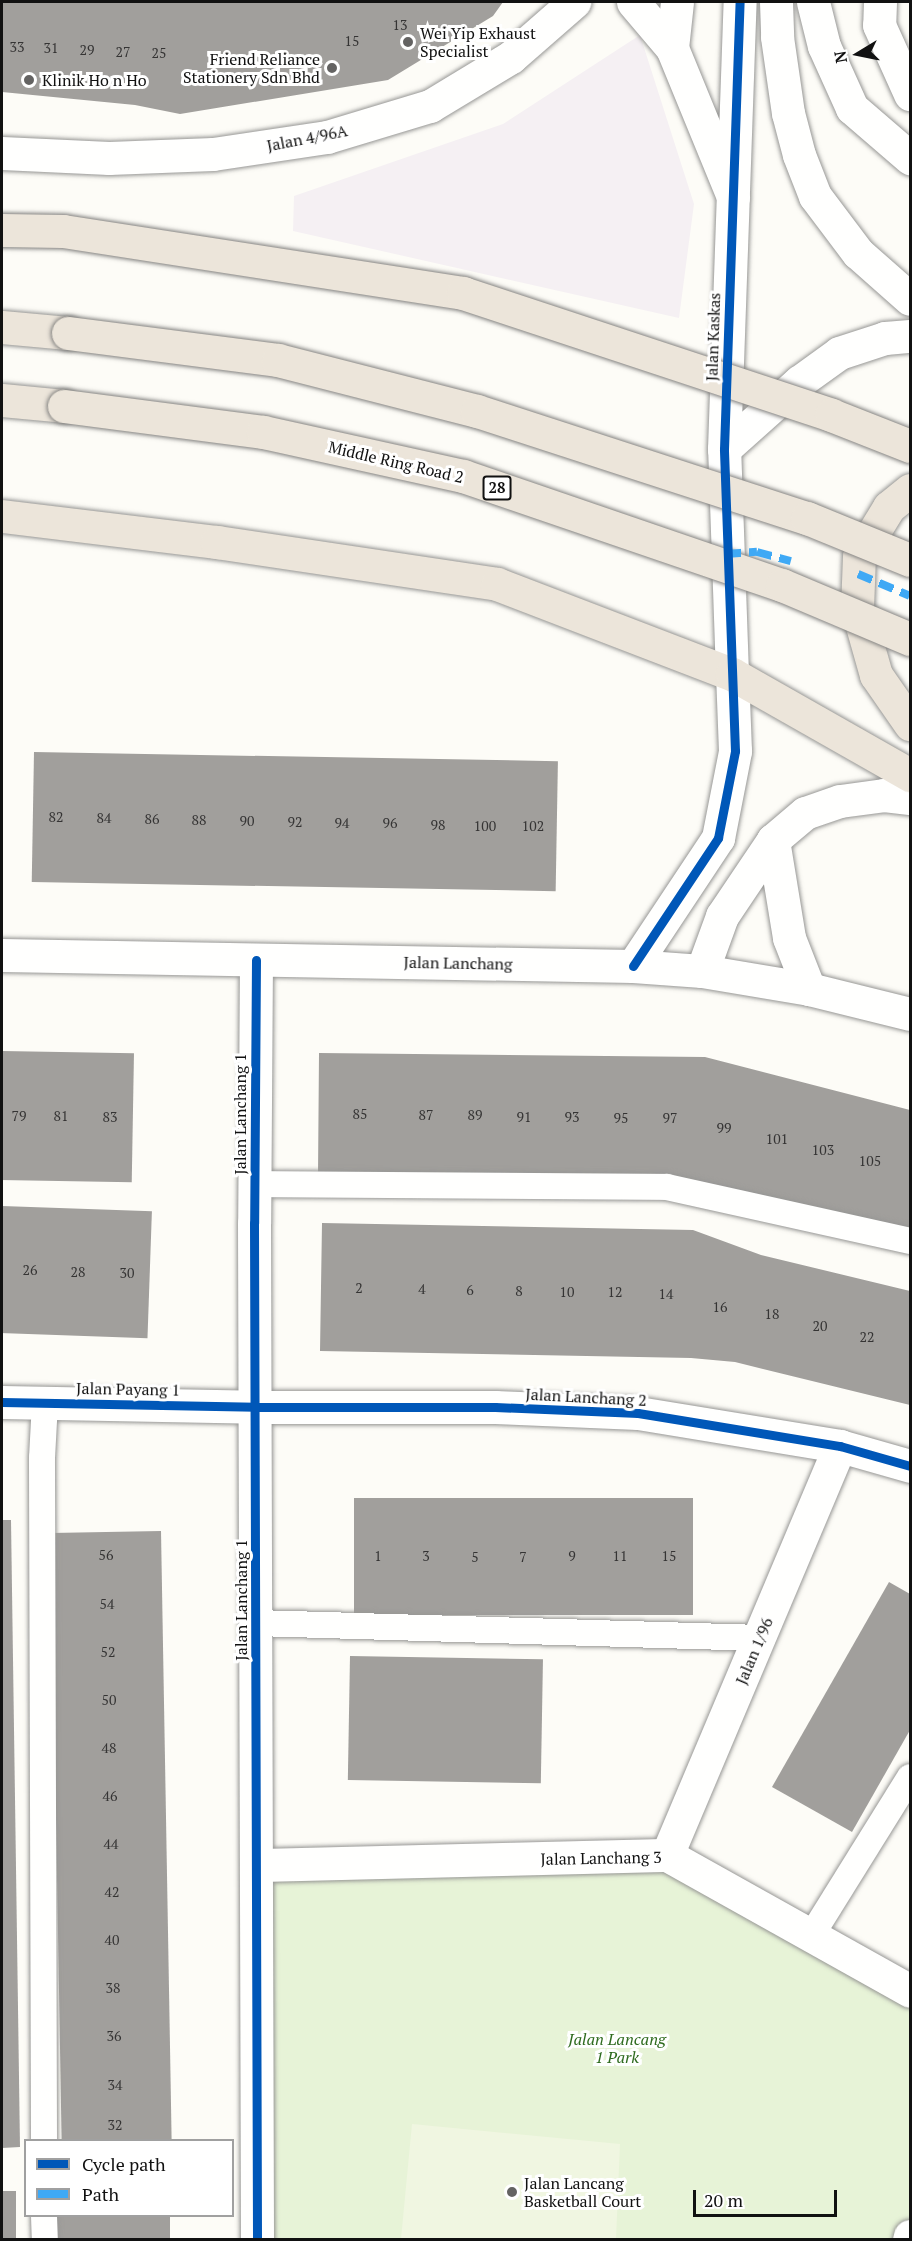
<!DOCTYPE html>
<html>
<head>
<meta charset="utf-8">
<style>
	body { margin:0 }
	#map { position:relative; width:912px; height:2241px; overflow:hidden; background:#fdfcf7; font-family:"PT Serif",serif }
	div>[style] { position:absolute }
	.industrial>* { inset:0; background:#f5f0f3 }
	.green>* { inset:0; background:#e7f3d7 }
	.pitch>* { inset:0; background:#f0f6e1 }
	.building>* { inset:0; background:#a19f9c; transform-origin:0 0 }
	.roads { filter:drop-shadow(0 0 2px #979795) drop-shadow(0 0 2px #979795) }
	.service>* { height:26px; margin:-13px; padding:0 13px; transform-origin:13px; border-radius:13px; background:#fffffe }
	.minor>* { height:33px; margin:-16.5px; padding:0 16.5px; transform-origin:16.5px; border-radius:16.5px; background:#fffffe }
	.tertiary>* { height:33px; margin:-16.5px; padding:0 16.5px; transform-origin:16.5px; border-radius:16.5px; background:#fffffe }
	.trunk>* { height:33px; margin:-16.5px; padding:0 16.5px; transform-origin:16.5px; border-radius:16.5px; background:#ece5da }
	.bridges { filter:drop-shadow(0 0 2px #858482) drop-shadow(0 0 2px #858482) }
	.trunk-bridge>* { height:33px; margin:-16.5px; padding:0 16.5px; transform-origin:16.5px; border-radius:16.5px; background:#ece5da }
	.quiet>* { height:8px; margin-top:-4px; transform-origin:0; background:repeating-linear-gradient(90deg,#3fa9f5 0 15px,transparent 0 23px) }
	.cycleway>* { height:9px; margin:-4.5px; padding:0 4.5px; transform-origin:4.5px; border-radius:4.5px; background:#0057b8 }
	.dots>* { width:16px; height:16px; translate:-50% -50%; box-sizing:border-box; border:3px solid #fff; border-radius:50% }
	span { translate:-50% -50%; white-space:nowrap; text-align:center; line-height:1.15; -webkit-text-stroke:6px #fff; paint-order:stroke }
	.number-label { font-size:14px; color:#353434 }
	.number-label span { -webkit-text-stroke-width:0 }
	.shield-label span { padding:2px 4px; background:#fff; border:2px solid; border-radius:4px; -webkit-text-stroke-width:0 }
	.shield-label { font-size:15px; color:#111; font-weight:700 }
	.poi-label { font-size:16px; color:#111 }
	.left { translate:0 -50%; text-align:left }
	.right { translate:-100% -50%; text-align:right }
	.street-label { font-size:16px; color:#111 }
	.park-label { font-size:16px; color:#2f6b1f; font-style:italic }
	.frame { position:absolute; inset:0; border:3px solid #111; pointer-events:none }
	.legend { position:absolute; left:24px; top:2139px; width:210px; height:78px; box-sizing:border-box; background:#fff; border:2px solid #a0a0a0; margin:0; padding:8px 10px; list-style:none; font-size:18px; color:#111 }
	.legend li { display:flex; align-items:center; gap:12px; height:30px }
	.legend b { width:30px; border:2px solid #a0a0a0 }
	.north { position:absolute; left:828px; top:24px; width:60px; height:60px; -webkit-text-stroke:4px #fff; paint-order:stroke; rotate:260deg; font-size:16px; font-weight:700; line-height:24px; text-align:center; color:#111 }
	.north::after { content:''; display:block; margin:auto; width:21px; height:27px; background:#111; clip-path:polygon(50% 0,100% 100%,50% 72%,0 100%) }
	.scale { position:absolute; left:693px; top:2190px; width:144px; height:27px; box-sizing:border-box; border:3px solid #111; border-top:0; padding-left:8px; font-size:18px; line-height:21px; white-space:nowrap; color:#111; -webkit-text-stroke:4px #fff; paint-order:stroke }
</style>
</head>
<body>
<div id="map">
	<div class="industrial">
		<div style="clip-path:polygon(640px 35px,694px 204px,679px 318px,293px 231px,294px 196px,503px 124px)"></div>
	</div>
	<div class="green">
		<div style="clip-path:polygon(667px 1855px,910px 1991px,909px 2239px,257px 2239px,257px 1865px)"></div>
	</div>
	<div class="pitch">
		<div style="clip-path:polygon(412px 2124px,620px 2144px,616px 2239px,401px 2239px)"></div>
	</div>
	<div class="building">
		<div style="clip-path:polygon(2px 2px,503px 2px,493px 16px,388px 80px,180px 114px,135px 105px,2px 92px)"></div>
		<div style="left:34px;top:752px;width:524px;height:130px;rotate:1deg"></div>
		<div style="left:2px;top:1051px;width:132px;height:129px;rotate:1deg"></div>
		<div style="clip-path:polygon(319px 1053px,705px 1057px,910px 1110px,910px 1233px,547px 1177px,318px 1174px)"></div>
		<div style="left:2px;top:1206px;width:150px;height:127px;rotate:2deg"></div>
		<div style="clip-path:polygon(322px 1223px,693px 1230px,761px 1255px,910px 1291px,910px 1405px,735px 1362px,691px 1358px,320px 1351px)"></div>
		<div style="left:354px;top:1498px;width:339px;height:117px"></div>
		<div style="clip-path:polygon(2px 1520px,11px 1520px,20px 2147px,2px 2148px)"></div>
		<div style="left:161px;top:1531px;width:609px;height:110px;rotate:89deg"></div>
		<div style="clip-path:polygon(889px 1582px,910px 1594px,910px 1730px,852px 1832px,772px 1787px)"></div>
		<div style="left:350px;top:1656px;width:193px;height:124px;rotate:1deg"></div>
		<div style="left:2px;top:2191px;width:14px;height:49px"></div>
		<div style="left:57px;top:2216px;width:113px;height:24px"></div>
	</div>
	<div class="roads">
		<div class="service">
			<div style="left:255px;top:1184px;width:412px;rotate:0.4deg"></div>
			<div style="left:667px;top:1187px;width:249px;rotate:12.5deg"></div>
			<div style="left:256px;top:1623px;width:504px;rotate:1.7deg"></div>
			<div style="left:811px;top:1936px;width:187px;rotate:-58.1deg"></div>
			<div style="left:44px;top:2140px;width:682px;rotate:-90.17deg"></div>
			<div style="left:42px;top:1458px;width:55px;rotate:-86.9deg"></div>
			<div style="left:44px;top:2216px;width:24px;rotate:88deg"></div>
		</div>
		<div class="minor">
			<div style="left:633px;top:2px;width:60px;rotate:49.7deg"></div>
			<div style="left:672px;top:48px;width:161px;rotate:67.7deg"></div>
			<div style="left:813px;top:2px;width:45px;rotate:76deg"></div>
			<div style="left:824px;top:46px;width:68px;rotate:65.7deg"></div>
			<div style="left:852px;top:108px;width:77px;rotate:40.8deg"></div>
			<div style="left:880px;top:2px;width:23px;rotate:92deg"></div>
			<div style="left:879px;top:25px;width:76px;rotate:65.8deg"></div>
			<div style="left:672px;top:48px;width:46px;rotate:-83.8deg"></div>
			<div style="left:2px;top:153px;width:107px;rotate:2.7deg"></div>
			<div style="left:109px;top:158px;width:104px;rotate:-2.2deg"></div>
			<div style="left:213px;top:154px;width:115px;rotate:-8.5deg"></div>
			<div style="left:327px;top:137px;width:108px;rotate:-16.8deg"></div>
			<div style="left:430px;top:106px;width:95px;rotate:-31.2deg"></div>
			<div style="left:511px;top:57px;width:84px;rotate:-41.1deg"></div>
			<div style="left:773px;top:840px;width:99px;rotate:80.7deg"></div>
			<div style="left:789px;top:938px;width:55px;rotate:68.6deg"></div>
			<div style="left:2px;top:955px;width:631px;rotate:1deg"></div>
			<div style="left:633px;top:966px;width:69px;rotate:4.1deg"></div>
			<div style="left:702px;top:971px;width:109px;rotate:9.5deg"></div>
			<div style="left:809px;top:989px;width:104px;rotate:13.9deg"></div>
			<div style="left:256px;top:960px;width:263px;rotate:90.4deg"></div>
			<div style="left:254px;top:1223px;width:1017px;rotate:89.83deg"></div>
			<div style="left:633px;top:966px;width:154px;rotate:-56.4deg"></div>
			<div style="left:718px;top:838px;width:89px;rotate:-78.9deg"></div>
			<div style="left:735px;top:751px;width:77px;rotate:-92.2deg"></div>
			<div style="left:702px;top:971px;width:59px;rotate:-70deg"></div>
			<div style="left:722px;top:916px;width:92px;rotate:-56.1deg"></div>
			<div style="left:773px;top:840px;width:42px;rotate:-40.2deg"></div>
			<div style="left:805px;top:813px;width:37px;rotate:-19deg"></div>
			<div style="left:840px;top:801px;width:44px;rotate:-7.8deg"></div>
			<div style="left:884px;top:795px;width:26px;rotate:7deg"></div>
			<div style="left:2px;top:1402px;width:253px;rotate:1.1deg"></div>
			<div style="left:255px;top:1407px;width:240px"></div>
			<div style="left:495px;top:1407px;width:143px;rotate:2.4deg"></div>
			<div style="left:638px;top:1413px;width:205px;rotate:9.3deg"></div>
			<div style="left:840px;top:1446px;width:73px;rotate:15.9deg"></div>
			<div style="left:667px;top:1855px;width:444px;rotate:-67.1deg"></div>
			<div style="left:257px;top:1865px;width:410px;rotate:-1.4deg"></div>
			<div style="left:667px;top:1855px;width:278px;rotate:29.2deg"></div>
			<div style="left:909px;top:2240px;width:4px;rotate:-76deg"></div>
		</div>
		<div class="tertiary">
			<div style="left:776px;top:2px;width:35px;rotate:88deg"></div>
			<div style="left:777px;top:37px;width:77px;rotate:81.8deg"></div>
			<div style="left:788px;top:113px;width:43px;rotate:75.3deg"></div>
			<div style="left:799px;top:155px;width:44px;rotate:68.7deg"></div>
			<div style="left:815px;top:196px;width:71px;rotate:53deg"></div>
			<div style="left:858px;top:253px;width:69px;rotate:41.5deg"></div>
			<div style="left:724px;top:449px;width:101px;rotate:-41.8deg"></div>
			<div style="left:799px;top:382px;width:49px;rotate:-35.9deg"></div>
			<div style="left:839px;top:353px;width:48px;rotate:-18.1deg"></div>
			<div style="left:885px;top:338px;width:25px;rotate:-5deg"></div>
			<div style="left:732px;top:674px;width:225px;rotate:-92deg"></div>
			<div style="left:724px;top:449px;width:447px;rotate:-88deg"></div>
		</div>
		<div class="trunk">
			<div style="left:2px;top:327px;width:66px;rotate:5.2deg"></div>
			<div style="left:2px;top:400px;width:62px;rotate:5.5deg"></div>
			<div style="left:910px;top:490px;width:27px;rotate:141deg"></div>
			<div style="left:889px;top:507px;width:57px;rotate:121.5deg"></div>
			<div style="left:859px;top:556px;width:52px;rotate:92.2deg"></div>
			<div style="left:857px;top:608px;width:70px;rotate:74.2deg"></div>
			<div style="left:876px;top:675px;width:60px;rotate:55.2deg"></div>
			<div style="left:2px;top:516px;width:217px;rotate:6.9deg"></div>
			<div style="left:217px;top:542px;width:283px;rotate:8.5deg"></div>
			<div style="left:497px;top:584px;width:252px;rotate:21deg"></div>
			<div style="left:732px;top:674px;width:205px;rotate:29.6deg"></div>
		</div>
	</div>
	<div class="bridges">
		<div class="trunk-bridge">
			<div style="left:2px;top:230px;width:61px;rotate:0.9deg"></div>
			<div style="left:63px;top:231px;width:405px;rotate:8.8deg"></div>
			<div style="left:463px;top:293px;width:388px;rotate:18.3deg"></div>
			<div style="left:831px;top:415px;width:85px;rotate:21.4deg"></div>
			<div style="left:68px;top:333px;width:212px;rotate:7.3deg"></div>
			<div style="left:278px;top:360px;width:205px;rotate:14.4deg"></div>
			<div style="left:477px;top:411px;width:347px;rotate:18deg"></div>
			<div style="left:807px;top:518px;width:111px;rotate:22.2deg"></div>
			<div style="left:64px;top:406px;width:201px;rotate:7.4deg"></div>
			<div style="left:263px;top:432px;width:205px;rotate:12.4deg"></div>
			<div style="left:463px;top:476px;width:337px;rotate:18.9deg"></div>
			<div style="left:782px;top:585px;width:139px;rotate:22.9deg"></div>
		</div>
	</div>
	<div class="quiet">
		<div style="left:726px;top:554px;width:31px;rotate:-4deg"></div>
		<div style="left:757px;top:552px;width:35px;rotate:15deg"></div>
		<div style="left:858px;top:574px;width:56px;rotate:22.9deg"></div>
	</div>
	<div class="cycleway">
		<div style="left:256px;top:960px;width:263px;rotate:90.4deg"></div>
		<div style="left:254px;top:1223px;width:1017px;rotate:89.83deg"></div>
		<div style="left:633px;top:966px;width:154px;rotate:-56.4deg"></div>
		<div style="left:718px;top:838px;width:89px;rotate:-78.9deg"></div>
		<div style="left:735px;top:751px;width:302px;rotate:-92.1deg"></div>
		<div style="left:724px;top:449px;width:447px;rotate:-88deg"></div>
		<div style="left:2px;top:1402px;width:253px;rotate:1.1deg"></div>
		<div style="left:255px;top:1407px;width:240px"></div>
		<div style="left:495px;top:1407px;width:143px;rotate:2.4deg"></div>
		<div style="left:638px;top:1413px;width:205px;rotate:9.3deg"></div>
		<div style="left:840px;top:1446px;width:73px;rotate:15.9deg"></div>
	</div>
	<div class="dots">
		<div style="left:408px;top:42px;background:#646362"></div>
		<div style="left:332px;top:68px;background:#646362"></div>
		<div style="left:29px;top:80px;background:#646362"></div>
		<div style="left:512px;top:2192px;background:#646362"></div>
	</div>
	<div class="number-label">
		<span style="left:400px;top:25px">13</span>
		<span style="left:352px;top:41px">15</span>
		<span style="left:17px;top:47px">33</span>
		<span style="left:51px;top:48px">31</span>
		<span style="left:87px;top:50px">29</span>
		<span style="left:123px;top:52px">27</span>
		<span style="left:159px;top:53px">25</span>
		<span style="left:56px;top:817px">82</span>
		<span style="left:104px;top:818px">84</span>
		<span style="left:152px;top:819px">86</span>
		<span style="left:199px;top:820px">88</span>
		<span style="left:247px;top:821px">90</span>
		<span style="left:295px;top:822px">92</span>
		<span style="left:342px;top:823px">94</span>
		<span style="left:390px;top:823px">96</span>
		<span style="left:438px;top:825px">98</span>
		<span style="left:485px;top:826px">100</span>
		<span style="left:533px;top:826px">102</span>
		<span style="left:360px;top:1114px">85</span>
		<span style="left:426px;top:1115px">87</span>
		<span style="left:475px;top:1115px">89</span>
		<span style="left:19px;top:1116px">79</span>
		<span style="left:61px;top:1116px">81</span>
		<span style="left:110px;top:1117px">83</span>
		<span style="left:524px;top:1117px">91</span>
		<span style="left:572px;top:1117px">93</span>
		<span style="left:621px;top:1118px">95</span>
		<span style="left:670px;top:1118px">97</span>
		<span style="left:724px;top:1128px">99</span>
		<span style="left:777px;top:1139px">101</span>
		<span style="left:823px;top:1150px">103</span>
		<span style="left:870px;top:1161px">105</span>
		<span style="left:30px;top:1270px">26</span>
		<span style="left:78px;top:1272px">28</span>
		<span style="left:127px;top:1273px">30</span>
		<span style="left:359px;top:1288px">2</span>
		<span style="left:422px;top:1289px">4</span>
		<span style="left:470px;top:1290px">6</span>
		<span style="left:519px;top:1291px">8</span>
		<span style="left:567px;top:1292px">10</span>
		<span style="left:615px;top:1292px">12</span>
		<span style="left:666px;top:1294px">14</span>
		<span style="left:720px;top:1307px">16</span>
		<span style="left:772px;top:1314px">18</span>
		<span style="left:820px;top:1326px">20</span>
		<span style="left:867px;top:1337px">22</span>
		<span style="left:106px;top:1555px">56</span>
		<span style="left:378px;top:1556px">1</span>
		<span style="left:426px;top:1556px">3</span>
		<span style="left:572px;top:1556px">9</span>
		<span style="left:620px;top:1556px">11</span>
		<span style="left:669px;top:1556px">15</span>
		<span style="left:475px;top:1557px">5</span>
		<span style="left:523px;top:1557px">7</span>
		<span style="left:107px;top:1604px">54</span>
		<span style="left:108px;top:1652px">52</span>
		<span style="left:109px;top:1700px">50</span>
		<span style="left:109px;top:1748px">48</span>
		<span style="left:110px;top:1796px">46</span>
		<span style="left:111px;top:1844px">44</span>
		<span style="left:112px;top:1892px">42</span>
		<span style="left:112px;top:1940px">40</span>
		<span style="left:113px;top:1988px">38</span>
		<span style="left:114px;top:2036px">36</span>
		<span style="left:115px;top:2085px">34</span>
		<span style="left:115px;top:2125px">32</span>
	</div>
	<div class="shield-label">
		<span style="left:497px;top:488px">28</span>
	</div>
	<div class="poi-label">
		<span class="left" style="left:420px;top:42px">Wei Yip Exhaust<br>Specialist</span>
		<span class="right" style="left:320px;top:68px">Friend Reliance<br>Stationery Sdn Bhd</span>
		<span class="left" style="left:42px;top:80px">Klinik Ho n Ho</span>
		<span class="left" style="left:524px;top:2192px">Jalan Lancang<br>Basketball Court</span>
	</div>
	<div class="street-label">
		<span style="left:307px;top:138px;rotate:-11deg">Jalan 4/96A</span>
		<span style="left:713px;top:337px;rotate:-88deg">Jalan Kaskas</span>
		<span style="left:396px;top:462px;rotate:13deg">Middle Ring Road 2</span>
		<span style="left:458px;top:963px;rotate:1deg">Jalan Lanchang</span>
		<span style="left:240px;top:1114px;rotate:-90deg">Jalan Lanchang 1</span>
		<span style="left:128px;top:1389px;rotate:1deg">Jalan Payang 1</span>
		<span style="left:586px;top:1397px;rotate:3deg">Jalan Lanchang 2</span>
		<span style="left:241px;top:1600px;rotate:-90deg">Jalan Lanchang 1</span>
		<span style="left:754px;top:1651px;rotate:-67deg">Jalan 1/96</span>
		<span style="left:601px;top:1858px;rotate:-1deg">Jalan Lanchang 3</span>
	</div>
	<div class="park-label">
		<span style="left:617px;top:2048px">Jalan Lancang<br>1 Park</span>
	</div>
	<div class="frame"></div>
	<ul class="legend">
	<li><b style="height:8px;background:#0057b8"></b>Cycle path</li>
	<li><b style="height:8px;background:#3fa9f5"></b>Path</li>
	</ul>
	<div class="north">N</div>
	<div class="scale">20 m</div>
</div>
</body>
</html>
